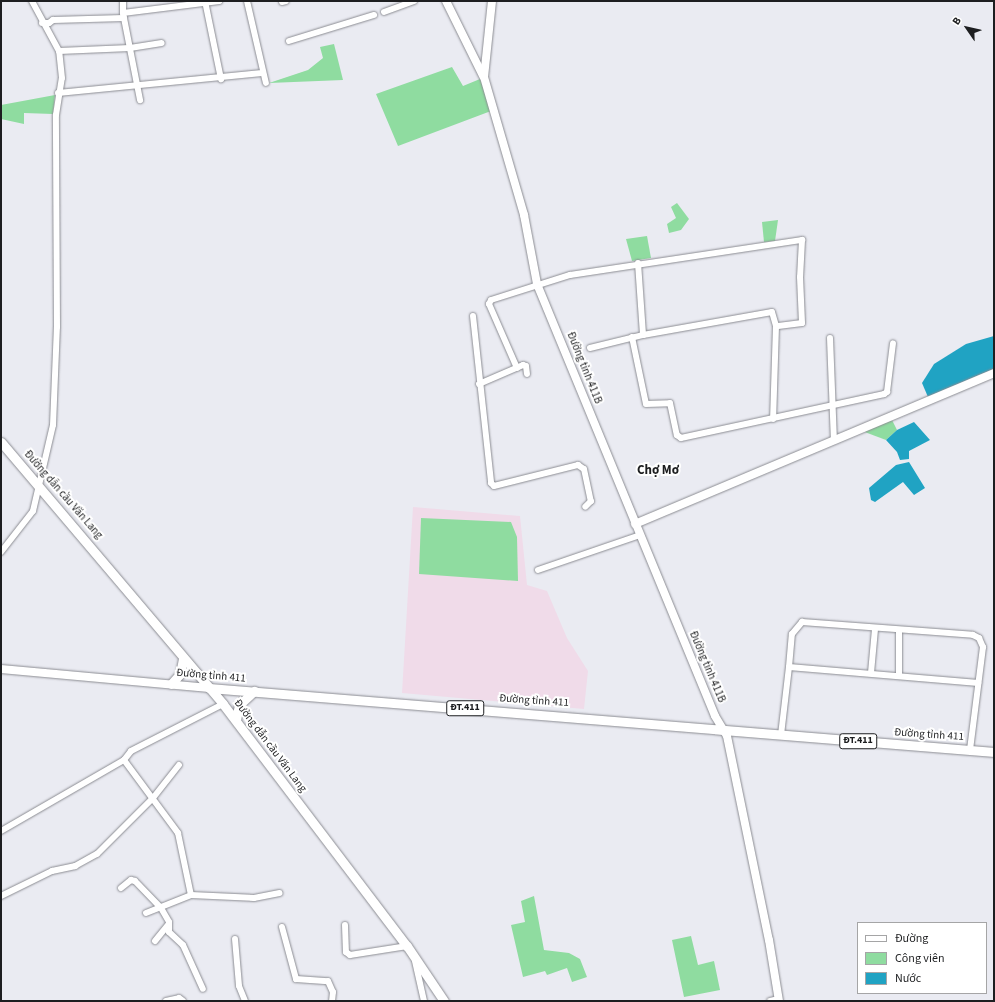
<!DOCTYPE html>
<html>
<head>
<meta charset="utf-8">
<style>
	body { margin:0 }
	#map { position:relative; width:995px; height:1002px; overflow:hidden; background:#eaebf2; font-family:"Source Sans 3",sans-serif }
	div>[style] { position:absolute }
	.education>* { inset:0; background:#f0dbe9 }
	.green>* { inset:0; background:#8fdca0 }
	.water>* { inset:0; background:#20a3c3 }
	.roads { filter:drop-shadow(0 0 1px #8b8c92) drop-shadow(0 0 1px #8b8c92) }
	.street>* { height:6px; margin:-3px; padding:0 3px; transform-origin:3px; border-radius:3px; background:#fff }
	.secondary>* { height:8px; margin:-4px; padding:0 4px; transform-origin:4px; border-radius:4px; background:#fff }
	.primary>* { height:9px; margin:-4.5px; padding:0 4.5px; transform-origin:4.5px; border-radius:4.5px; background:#fff }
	span { translate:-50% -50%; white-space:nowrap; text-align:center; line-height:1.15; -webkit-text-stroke:4px #fff; paint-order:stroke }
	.shield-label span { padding:1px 3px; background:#fff; border:1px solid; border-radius:3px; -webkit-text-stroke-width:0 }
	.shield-label { font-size:10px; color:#1d1e20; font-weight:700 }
	.street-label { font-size:11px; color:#1d1e20 }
	.quarter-label { font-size:13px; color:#1d1e20; font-weight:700 }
	.frame { position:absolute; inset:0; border:2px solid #1d1e20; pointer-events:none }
	.legend { position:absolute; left:857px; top:922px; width:130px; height:72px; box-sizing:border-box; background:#fff; border:1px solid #a5a5a6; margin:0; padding:5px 7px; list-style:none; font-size:12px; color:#1d1e20 }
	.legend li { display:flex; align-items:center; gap:8px; height:20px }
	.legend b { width:20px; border:1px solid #a5a5a6 }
	.north { position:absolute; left:947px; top:8px; width:40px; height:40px; -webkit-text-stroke:3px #fff; paint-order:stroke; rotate:304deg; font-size:11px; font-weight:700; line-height:16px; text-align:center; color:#1d1e20 }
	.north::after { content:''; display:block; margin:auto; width:14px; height:18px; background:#1d1e20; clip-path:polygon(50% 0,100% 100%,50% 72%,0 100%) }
</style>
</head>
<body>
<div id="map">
	<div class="education">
		<div style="clip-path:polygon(413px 507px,520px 516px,527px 585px,547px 591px,567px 638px,588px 671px,584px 709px,402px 693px)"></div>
	</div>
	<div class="green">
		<div style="clip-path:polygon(334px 44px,343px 80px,269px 83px,308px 70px,323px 58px,320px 47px)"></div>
		<div style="clip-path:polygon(452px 67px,463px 86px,480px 79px,491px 111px,398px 146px,376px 94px)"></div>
		<div style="clip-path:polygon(55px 95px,53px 114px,24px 113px,24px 124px,1px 119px,1px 105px)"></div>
		<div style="clip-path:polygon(677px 203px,689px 219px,681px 230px,669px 233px,667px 224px,676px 218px,671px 207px)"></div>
		<div style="clip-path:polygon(778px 220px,775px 241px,764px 242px,762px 222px)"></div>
		<div style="clip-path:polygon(647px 236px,651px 258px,632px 261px,626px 239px)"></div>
		<div style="clip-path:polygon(892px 420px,897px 430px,886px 440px,862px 431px)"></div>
		<div style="clip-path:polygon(421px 518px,511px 522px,517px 537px,518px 581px,419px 574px)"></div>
		<div style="clip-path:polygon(534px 896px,544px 950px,569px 953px,580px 959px,587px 977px,572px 982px,567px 968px,547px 975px,545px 971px,523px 977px,511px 925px,525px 922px,521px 901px)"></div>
		<div style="clip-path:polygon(691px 936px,698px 965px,714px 961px,720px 990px,684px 997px,672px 940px)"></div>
	</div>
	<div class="water">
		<div style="clip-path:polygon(994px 336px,994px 369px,928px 397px,922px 383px,934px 364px,966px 344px)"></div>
		<div style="clip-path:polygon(914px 422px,930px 440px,909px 451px,909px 459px,900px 460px,897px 452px,886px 440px,897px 430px)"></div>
		<div style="clip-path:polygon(909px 462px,925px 488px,914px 495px,903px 482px,875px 502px,871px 500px,869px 488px,896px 465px)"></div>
	</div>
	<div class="roads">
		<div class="street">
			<div style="left:123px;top:1px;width:12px;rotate:90deg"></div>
			<div style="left:123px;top:13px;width:89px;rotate:78.9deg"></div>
			<div style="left:205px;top:1px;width:80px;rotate:78.4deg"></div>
			<div style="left:247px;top:1px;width:84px;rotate:77deg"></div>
			<div style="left:282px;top:2px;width:4px;rotate:-14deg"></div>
			<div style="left:384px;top:12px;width:32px;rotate:-20deg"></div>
			<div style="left:123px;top:13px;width:97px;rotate:-7.1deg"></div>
			<div style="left:42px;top:23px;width:7px"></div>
			<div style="left:49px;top:23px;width:5px;rotate:-37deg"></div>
			<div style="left:53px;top:20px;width:71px;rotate:-1.6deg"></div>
			<div style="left:289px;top:41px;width:89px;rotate:-17deg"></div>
			<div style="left:59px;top:51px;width:71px;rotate:-2.4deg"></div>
			<div style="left:130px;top:48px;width:32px;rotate:-9deg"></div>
			<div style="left:58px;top:93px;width:205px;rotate:-5.6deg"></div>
			<div style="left:638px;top:263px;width:72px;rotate:86deg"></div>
			<div style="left:473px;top:316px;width:168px;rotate:83.8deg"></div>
			<div style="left:491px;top:483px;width:4px;rotate:45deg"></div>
			<div style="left:494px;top:486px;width:87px;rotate:-14deg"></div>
			<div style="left:578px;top:465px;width:7px;rotate:34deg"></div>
			<div style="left:584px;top:469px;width:33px;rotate:78deg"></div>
			<div style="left:591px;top:501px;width:8px;rotate:135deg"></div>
			<div style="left:632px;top:337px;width:68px;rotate:78.2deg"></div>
			<div style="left:646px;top:404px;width:24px;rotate:-2deg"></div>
			<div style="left:670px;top:403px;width:33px;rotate:78deg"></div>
			<div style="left:677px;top:435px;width:5px;rotate:37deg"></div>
			<div style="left:681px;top:438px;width:208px;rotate:-12.2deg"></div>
			<div style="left:884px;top:394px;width:4px;rotate:-34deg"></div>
			<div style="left:887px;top:392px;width:49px;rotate:-83deg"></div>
			<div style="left:830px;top:338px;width:102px;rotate:87.8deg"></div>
			<div style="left:590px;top:348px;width:55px;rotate:-13.8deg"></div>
			<div style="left:643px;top:335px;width:131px;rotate:-10.1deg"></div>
			<div style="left:772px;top:312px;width:15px;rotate:74deg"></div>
			<div style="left:776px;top:326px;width:93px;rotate:91.8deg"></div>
			<div style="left:517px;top:368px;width:70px;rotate:-113.6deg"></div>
			<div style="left:489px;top:304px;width:4px;rotate:-63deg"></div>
			<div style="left:491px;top:300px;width:83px;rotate:-17.6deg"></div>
			<div style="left:570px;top:275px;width:235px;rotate:-8.6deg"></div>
			<div style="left:802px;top:240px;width:37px;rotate:93deg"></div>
			<div style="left:800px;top:277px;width:46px;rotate:87.5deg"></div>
			<div style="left:802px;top:323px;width:26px;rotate:173deg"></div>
			<div style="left:479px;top:384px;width:48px;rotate:-23.4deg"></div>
			<div style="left:523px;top:365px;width:3px;rotate:18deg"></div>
			<div style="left:526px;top:366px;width:8px;rotate:83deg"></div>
			<div style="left:1px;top:552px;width:52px;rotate:-52deg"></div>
			<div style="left:33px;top:511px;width:88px;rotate:-76.9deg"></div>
			<div style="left:53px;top:425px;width:98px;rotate:-87.7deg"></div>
			<div style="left:57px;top:327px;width:212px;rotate:-90.3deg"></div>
			<div style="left:56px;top:115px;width:37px;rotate:-81deg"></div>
			<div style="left:62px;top:78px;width:27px;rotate:-96deg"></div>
			<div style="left:59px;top:51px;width:57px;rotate:-118.4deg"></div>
			<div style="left:538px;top:570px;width:108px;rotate:-18.9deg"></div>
			<div style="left:789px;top:667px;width:33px;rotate:-85deg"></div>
			<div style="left:792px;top:634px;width:16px;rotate:-50deg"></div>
			<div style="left:802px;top:622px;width:171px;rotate:4.3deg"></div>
			<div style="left:973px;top:635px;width:7px;rotate:27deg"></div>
			<div style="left:979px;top:638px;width:10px;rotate:66deg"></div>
			<div style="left:983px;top:647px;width:104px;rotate:97.2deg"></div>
			<div style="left:871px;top:673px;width:44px;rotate:-84.8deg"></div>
			<div style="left:899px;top:675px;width:45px;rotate:-90deg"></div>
			<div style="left:781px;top:735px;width:68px;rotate:-83.3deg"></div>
			<div style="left:789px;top:667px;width:190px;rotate:4.8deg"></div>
			<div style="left:124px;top:760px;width:91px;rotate:53.5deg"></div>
			<div style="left:178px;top:833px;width:63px;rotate:78.2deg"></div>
			<div style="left:191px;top:895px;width:63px;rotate:2.7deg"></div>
			<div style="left:254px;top:898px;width:26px;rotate:-11deg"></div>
			<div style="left:1px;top:831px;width:142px;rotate:-30deg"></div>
			<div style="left:124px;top:760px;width:11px;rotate:-52deg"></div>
			<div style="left:131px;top:751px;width:103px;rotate:-27.1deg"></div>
			<div style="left:121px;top:888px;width:13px;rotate:-39deg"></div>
			<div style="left:131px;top:880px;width:4px;rotate:14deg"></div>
			<div style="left:135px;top:881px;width:37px;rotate:46deg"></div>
			<div style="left:161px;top:908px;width:16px;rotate:60deg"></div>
			<div style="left:169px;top:922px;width:10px;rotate:90deg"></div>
			<div style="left:169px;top:932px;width:19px;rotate:43deg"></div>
			<div style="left:183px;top:945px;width:48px;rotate:65.6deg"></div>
			<div style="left:1px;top:896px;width:57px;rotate:-26.1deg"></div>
			<div style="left:52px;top:871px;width:24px;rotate:-12deg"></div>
			<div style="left:75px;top:866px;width:25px;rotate:-29deg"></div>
			<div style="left:97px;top:854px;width:79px;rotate:-45deg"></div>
			<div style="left:153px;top:798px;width:42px;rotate:-51.8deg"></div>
			<div style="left:146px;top:913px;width:48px;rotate:-21.8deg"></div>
			<div style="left:345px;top:925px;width:27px;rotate:88deg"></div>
			<div style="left:346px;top:952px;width:5px;rotate:37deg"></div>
			<div style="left:350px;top:955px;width:58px;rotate:-9deg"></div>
			<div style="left:282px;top:927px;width:54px;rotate:74.9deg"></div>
			<div style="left:296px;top:979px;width:32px;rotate:4deg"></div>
			<div style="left:328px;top:981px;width:12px;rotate:66deg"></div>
			<div style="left:333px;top:992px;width:9px;rotate:96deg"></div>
			<div style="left:235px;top:939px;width:47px;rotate:85.1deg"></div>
			<div style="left:239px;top:986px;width:16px;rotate:68deg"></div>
			<div style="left:155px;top:941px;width:22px;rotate:-51deg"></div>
			<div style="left:415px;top:961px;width:41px;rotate:77.3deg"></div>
			<div style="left:166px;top:1001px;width:13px;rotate:-13deg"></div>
			<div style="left:179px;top:998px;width:5px;rotate:37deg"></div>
			<div style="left:770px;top:1001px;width:8px;rotate:-14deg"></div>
		</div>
		<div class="secondary">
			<div style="left:446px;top:1px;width:84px;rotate:63.7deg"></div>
			<div style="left:492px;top:1px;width:76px;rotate:96deg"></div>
			<div style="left:484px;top:77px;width:144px;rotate:73.8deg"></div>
			<div style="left:524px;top:215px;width:70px;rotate:79.3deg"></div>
			<div style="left:537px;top:284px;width:467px;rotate:67.6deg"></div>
			<div style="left:715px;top:716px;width:23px;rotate:59deg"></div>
			<div style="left:727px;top:736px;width:208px;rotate:78.4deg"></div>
			<div style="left:769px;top:940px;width:62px;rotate:80.7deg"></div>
			<div style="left:635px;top:524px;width:389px;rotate:-22.8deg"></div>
			<div style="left:1px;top:669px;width:209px;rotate:5.2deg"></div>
		</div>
		<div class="primary">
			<div style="left:1px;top:442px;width:343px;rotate:49.7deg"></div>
			<div style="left:223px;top:704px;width:304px;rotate:52.8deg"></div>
			<div style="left:407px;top:946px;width:66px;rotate:56.1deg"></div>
			<div style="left:171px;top:684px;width:13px;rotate:-48deg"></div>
			<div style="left:180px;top:674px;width:16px;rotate:-79deg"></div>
			<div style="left:209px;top:688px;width:788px;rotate:4.66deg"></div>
			<div style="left:236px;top:720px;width:15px;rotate:-79deg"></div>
			<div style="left:239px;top:705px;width:21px;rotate:-43deg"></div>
		</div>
	</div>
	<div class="shield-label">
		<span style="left:465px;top:708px">ĐT.411</span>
		<span style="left:858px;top:741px">ĐT.411</span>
	</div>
	<div class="street-label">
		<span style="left:584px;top:368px;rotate:68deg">Đường tỉnh 411B</span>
		<span style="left:63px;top:495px;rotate:49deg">Đường dẫn cầu Văn Lang</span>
		<span style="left:707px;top:667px;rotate:67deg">Đường tỉnh 411B</span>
		<span style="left:211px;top:676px;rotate:5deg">Đường tỉnh 411</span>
		<span style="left:534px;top:701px;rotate:4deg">Đường tỉnh 411</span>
		<span style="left:929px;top:735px;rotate:4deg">Đường tỉnh 411</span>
		<span style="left:270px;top:746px;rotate:53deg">Đường dẫn cầu Văn Lang</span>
	</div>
	<div class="quarter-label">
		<span style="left:658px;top:470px">Chợ Mơ</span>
	</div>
	<div class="frame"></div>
	<ul class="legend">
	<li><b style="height:5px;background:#fff"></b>Đường</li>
	<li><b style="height:11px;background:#8fdca0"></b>Công viên</li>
	<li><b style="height:11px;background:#20a3c3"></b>Nước</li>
	</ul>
	<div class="north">B</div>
</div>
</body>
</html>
